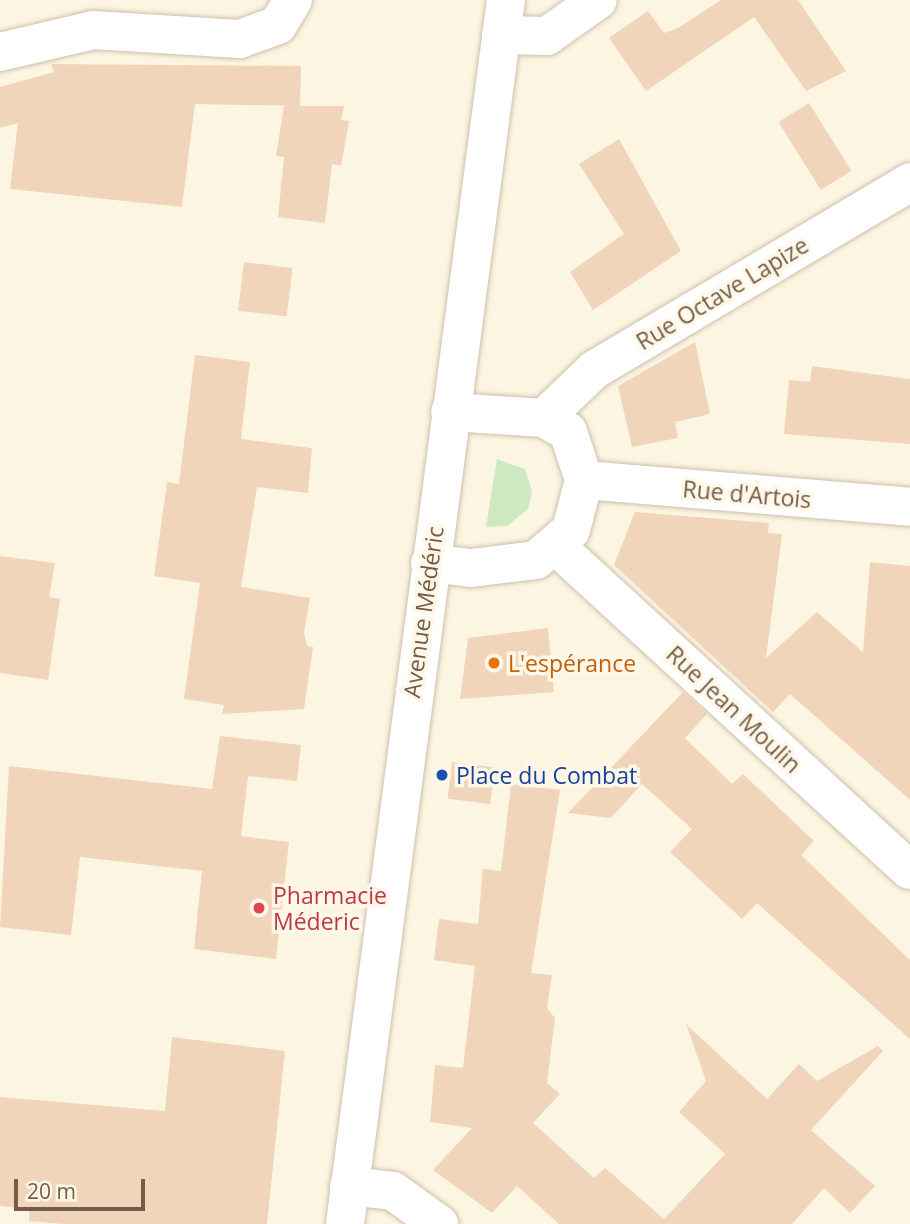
<!DOCTYPE html>
<html>
<head>
<meta charset="utf-8">
<style>
	body { margin:0 }
	#map { position:relative; width:910px; height:1224px; overflow:hidden; background:#fcf5e2; font-family:"Open Sans",sans-serif }
	div>[style] { position:absolute }
	.green>* { inset:0; background:#cde9c1 }
	.building>* { inset:0; background:#f1d5ba; transform-origin:0 0 }
	.roads { filter:drop-shadow(0 0 2px #cfbfac) drop-shadow(0 0 2px #cfbfac) }
	.street>* { height:38px; margin:-19px; padding:0 19px; transform-origin:19px; border-radius:19px; background:#fff }
	.secondary>* { height:38px; margin:-19px; padding:0 19px; transform-origin:19px; border-radius:19px; background:#fff }
	.dots>* { width:19px; height:19px; translate:-50% -50%; box-sizing:border-box; border:4px solid #fff8e8; border-radius:50% }
	span { translate:-50% -50%; white-space:nowrap; text-align:center; line-height:1.15; -webkit-text-stroke:7px #fff8e8; paint-order:stroke }
	.street-label { font-size:23px; color:#745c49 }
	.food-label { font-size:23px; color:#c56008 }
	.left { translate:0 -50%; text-align:left }
	.transit-label { font-size:23px; color:#164399 }
	.health-label { font-size:23px; color:#be3a42 }
	.scale { position:absolute; left:14px; top:1179px; width:131px; height:32px; box-sizing:border-box; border:4px solid #745c49; border-top:0; padding-left:9px; font-size:21px; line-height:24px; white-space:nowrap; color:#745c49; -webkit-text-stroke:5px #fff8e8; paint-order:stroke }
</style>
</head>
<body>
<div id="map">
	<div class="green">
		<div style="clip-path:polygon(497px 459px,525px 469px,532px 491px,528px 509px,507px 526px,486px 527px)"></div>
	</div>
	<div class="building">
		<div style="clip-path:polygon(721px 0,798px 0,846px 71px,806px 91px,754px 17px,646px 91px,609px 38px,648px 11px,664px 33px,678px 28px)"></div>
		<div style="clip-path:polygon(51px 64px,301px 66px,300px 106px,195px 104px,182px 207px,10px 189px,18px 123px,0 128px,0 87px,54px 72px)"></div>
		<div style="left:809px;top:103px;width:80px;height:36px;rotate:58deg"></div>
		<div style="clip-path:polygon(284px 106px,344px 106px,341px 120px,349px 121px,341px 166px,332px 164px,325px 223px,278px 217px,284px 157px,276px 156px)"></div>
		<div style="clip-path:polygon(619px 139px,681px 251px,593px 310px,570px 272px,624px 234px,579px 164px)"></div>
		<div style="left:244px;top:262px;width:49px;height:49px;rotate:7deg"></div>
		<div style="clip-path:polygon(695px 342px,710px 414px,675px 422px,678px 438px,632px 447px,618px 386px)"></div>
		<div style="clip-path:polygon(195px 355px,250px 362px,241px 439px,312px 448px,308px 493px,257px 487px,241px 587px,310px 598px,304px 633px,307px 646px,313px 647px,304px 709px,222px 714px,224px 705px,184px 699px,200px 583px,154px 576px,167px 482px,179px 484px)"></div>
		<div style="clip-path:polygon(812px 366px,910px 379px,910px 444px,784px 434px,789px 380px,810px 382px)"></div>
		<div style="clip-path:polygon(635px 512px,769px 523px,768px 533px,782px 534px,766px 658px,817px 612px,863px 652px,870px 562px,910px 566px,910px 800px,790px 694px,773px 712px,614px 565px)"></div>
		<div style="clip-path:polygon(0 556px,55px 563px,49px 597px,60px 599px,48px 680px,0 673px)"></div>
		<div style="clip-path:polygon(548px 628px,554px 692px,460px 699px,468px 638px)"></div>
		<div style="clip-path:polygon(683px 692px,707px 714px,685px 738px,732px 784px,743px 774px,814px 841px,801px 855px,910px 960px,910px 1039px,757px 903px,742px 919px,670px 852px,692px 829px,642px 784px,611px 818px,568px 813px)"></div>
		<div style="clip-path:polygon(220px 736px,301px 745px,297px 781px,248px 776px,241px 836px,289px 842px,276px 959px,194px 949px,202px 871px,80px 857px,71px 935px,0 927px,9px 766px,212px 789px)"></div>
		<div style="left:452px;top:762px;width:43px;height:37px;rotate:7deg"></div>
		<div style="clip-path:polygon(511px 784px,560px 790px,531px 973px,552px 975px,547px 1008px,555px 1018px,547px 1083px,560px 1094px,533px 1123px,594px 1178px,605px 1168px,664px 1219px,725px 1154px,679px 1112px,706px 1081px,686px 1024px,767px 1099px,799px 1064px,817px 1081px,878px 1046px,883px 1051px,811px 1130px,875px 1186px,850px 1213px,824px 1188px,792px 1224px,559px 1224px,517px 1186px,492px 1213px,433px 1170px,472px 1128px,430px 1122px,435px 1065px,463px 1068px,475px 966px,434px 960px,439px 919px,478px 924px,483px 869px,501px 871px)"></div>
		<div style="clip-path:polygon(172px 1037px,285px 1051px,267px 1224px,63px 1224px,29px 1221px,29px 1209px,0 1206px,0 1097px,165px 1111px)"></div>
	</div>
	<div class="roads">
		<div class="street">
			<div style="left:501px;top:35px;width:46px;rotate:1.2deg"></div>
			<div style="left:547px;top:36px;width:62px;rotate:-35.2deg"></div>
			<div style="left:0;top:52px;width:96px;rotate:-13.3deg"></div>
			<div style="left:93px;top:30px;width:147px;rotate:3.5deg"></div>
			<div style="left:240px;top:39px;width:40px;rotate:-20.2deg"></div>
			<div style="left:278px;top:25px;width:29px;rotate:-59deg"></div>
			<div style="left:544px;top:418px;width:69px;rotate:-43.8deg"></div>
			<div style="left:594px;top:370px;width:368px;rotate:-30.7deg"></div>
			<div style="left:584px;top:480px;width:327px;rotate:4.7deg"></div>
			<div style="left:557px;top:547px;width:478px;rotate:42.5deg"></div>
			<div style="left:430px;top:563px;width:41px;rotate:7deg"></div>
			<div style="left:471px;top:568px;width:65px;rotate:-7deg"></div>
			<div style="left:536px;top:560px;width:46px;rotate:-40.6deg"></div>
			<div style="left:571px;top:530px;width:52px;rotate:-75.4deg"></div>
			<div style="left:584px;top:480px;width:51px;rotate:-108.4deg"></div>
			<div style="left:568px;top:432px;width:28px;rotate:-150deg"></div>
			<div style="left:544px;top:418px;width:94px;rotate:-176.3deg"></div>
			<div style="left:349px;top:1186px;width:44px;rotate:6.5deg"></div>
			<div style="left:393px;top:1191px;width:57px;rotate:35.7deg"></div>
		</div>
		<div class="secondary">
			<div style="left:345px;top:1224px;width:1235px;rotate:-82.51deg"></div>
		</div>
	</div>
	<div class="dots">
		<div style="left:494px;top:663px;background:#e8710a"></div>
		<div style="left:442px;top:775px;background:#1a4fb4"></div>
		<div style="left:259px;top:908px;background:#e0444e"></div>
	</div>
	<div class="street-label">
		<span style="left:722px;top:293px;rotate:-31deg">Rue Octave Lapize</span>
		<span style="left:747px;top:494px;rotate:5deg">Rue d'Artois</span>
		<span style="left:423px;top:612px;rotate:-82deg">Avenue Médéric</span>
		<span style="left:734px;top:709px;rotate:43deg">Rue Jean Moulin</span>
	</div>
	<div class="food-label">
		<span class="left" style="left:508px;top:663px">L'espérance</span>
	</div>
	<div class="transit-label">
		<span class="left" style="left:456px;top:775px">Place du Combat</span>
	</div>
	<div class="health-label">
		<span class="left" style="left:273px;top:908px">Pharmacie<br>Méderic</span>
	</div>
	<div class="scale">20 m</div>
</div>
</body>
</html>
